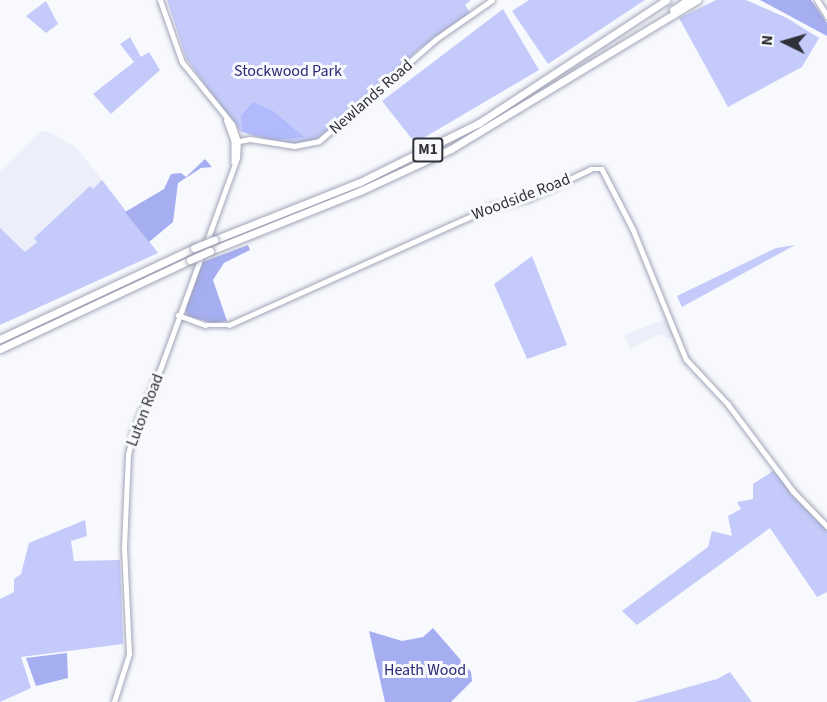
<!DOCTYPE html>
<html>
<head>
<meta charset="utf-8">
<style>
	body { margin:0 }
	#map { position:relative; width:827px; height:702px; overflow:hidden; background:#f8f9fd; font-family:"Source Sans 3",sans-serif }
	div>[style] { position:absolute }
	.built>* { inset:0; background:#eceef9 }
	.green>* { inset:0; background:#c4cbfb }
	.forest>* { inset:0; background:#a5aef1 }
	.water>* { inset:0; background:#b1bafd }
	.roads { filter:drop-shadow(0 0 2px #a1a4b7) drop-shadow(0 0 2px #a1a4b7) }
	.tertiary>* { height:4.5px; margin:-2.25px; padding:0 2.25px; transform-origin:2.25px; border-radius:2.25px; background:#fff }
	.secondary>* { height:5px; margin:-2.5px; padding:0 2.5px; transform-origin:2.5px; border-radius:2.5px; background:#fff }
	.motorway>* { height:7px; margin:-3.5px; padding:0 3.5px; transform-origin:3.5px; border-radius:3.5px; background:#fff }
	.bridges { filter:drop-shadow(0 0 2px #a1a4b7) drop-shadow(0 0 2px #a1a4b7) }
	.motorway-bridge>* { height:7px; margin:-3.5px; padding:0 3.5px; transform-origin:3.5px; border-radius:3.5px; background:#fff }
	span { translate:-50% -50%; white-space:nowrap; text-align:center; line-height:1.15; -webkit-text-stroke:6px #f8f9fd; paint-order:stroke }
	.shield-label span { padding:2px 4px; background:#f8f9fd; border:2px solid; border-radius:4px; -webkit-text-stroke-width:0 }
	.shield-label { font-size:15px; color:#2f3038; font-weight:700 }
	.park-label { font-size:16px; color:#2b2975 }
	.street-label { font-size:16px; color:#2f3038 }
	.north { position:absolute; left:755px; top:12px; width:60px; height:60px; -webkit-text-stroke:4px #f8f9fd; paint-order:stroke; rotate:275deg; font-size:16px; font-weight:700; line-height:24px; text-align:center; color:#2f3038 }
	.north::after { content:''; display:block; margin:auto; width:21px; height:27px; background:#2f3038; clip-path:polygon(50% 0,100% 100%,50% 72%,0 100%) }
</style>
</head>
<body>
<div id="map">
	<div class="built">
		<div style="clip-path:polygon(48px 131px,77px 148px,158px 253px,0 325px,0 171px,39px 132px)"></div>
		<div style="clip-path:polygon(665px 319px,674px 336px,669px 339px,659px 334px,630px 349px,624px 335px)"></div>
	</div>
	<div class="green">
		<div style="clip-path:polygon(167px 0,471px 0,465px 5px,470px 13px,418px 50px,347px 116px,313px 142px,280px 144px,241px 132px,212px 95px,186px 58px)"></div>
		<div style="clip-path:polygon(529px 0,645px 0,548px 64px,512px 11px)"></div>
		<div style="clip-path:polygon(716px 0,746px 0,787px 18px,819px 38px,802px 67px,728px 107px,679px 18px)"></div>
		<div style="clip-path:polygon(46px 1px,58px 24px,46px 33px,26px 16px)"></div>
		<div style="clip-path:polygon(503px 9px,539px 70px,415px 143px,382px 101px)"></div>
		<div style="clip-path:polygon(130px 37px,141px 57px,149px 52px,160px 70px,111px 114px,93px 94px,134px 62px,120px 44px)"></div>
		<div style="clip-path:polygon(102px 180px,158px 253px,0 325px,0 228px,25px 252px,37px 242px,34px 238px,90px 186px,93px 189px)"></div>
		<div style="clip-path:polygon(795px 245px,682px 307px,677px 296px,776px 248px)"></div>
		<div style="clip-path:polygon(532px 256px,567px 345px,527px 359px,494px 284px)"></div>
		<div style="clip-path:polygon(773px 471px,827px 529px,827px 592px,817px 597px,770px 528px,637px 625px,622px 611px,708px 547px,712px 531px,732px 536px,728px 516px,741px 509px,737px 502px,753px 499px,753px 484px)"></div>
		<div style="clip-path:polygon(85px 520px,87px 536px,71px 541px,74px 561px,120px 560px,123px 644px,21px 657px,31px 688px,0 702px,0 599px,14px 592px,14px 579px,21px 574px,29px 543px)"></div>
		<div style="clip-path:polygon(730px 672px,752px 702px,635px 702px,717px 679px)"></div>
	</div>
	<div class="forest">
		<div style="clip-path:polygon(760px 0,811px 0,827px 23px,827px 36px)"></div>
		<div style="clip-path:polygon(205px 159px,212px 167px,201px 168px,178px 183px,173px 222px,149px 242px,125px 212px,164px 189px,171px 174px,181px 173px,186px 177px)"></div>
		<div style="clip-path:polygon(248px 245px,250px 250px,224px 263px,213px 280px,227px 321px,213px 323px,187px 316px,185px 304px,200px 263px)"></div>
		<div style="clip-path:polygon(433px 628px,471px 672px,472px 681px,451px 702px,385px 702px,369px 631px,402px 641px,423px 637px)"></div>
		<div style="clip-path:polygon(67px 653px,68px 678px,36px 686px,26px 658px)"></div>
	</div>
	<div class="water">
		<div style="clip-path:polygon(253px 102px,273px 111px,304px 137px,277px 140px,243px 132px,241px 116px)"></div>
	</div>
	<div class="roads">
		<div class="tertiary">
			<div style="left:234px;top:142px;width:20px;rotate:90deg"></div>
			<div style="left:178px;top:315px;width:29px;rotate:20deg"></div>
			<div style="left:205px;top:325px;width:24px"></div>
			<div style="left:229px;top:325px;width:287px;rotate:-24.2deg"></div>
			<div style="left:491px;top:207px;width:39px;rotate:-13deg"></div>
			<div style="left:529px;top:198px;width:68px;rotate:-25.1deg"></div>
			<div style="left:591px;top:169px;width:11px"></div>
			<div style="left:602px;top:169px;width:68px;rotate:62.7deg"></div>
			<div style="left:633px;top:229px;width:140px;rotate:67.8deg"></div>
			<div style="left:686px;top:359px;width:62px;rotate:47deg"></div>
			<div style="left:728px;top:404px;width:109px;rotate:53.2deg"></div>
			<div style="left:793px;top:491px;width:49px;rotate:45.8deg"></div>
			<div style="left:114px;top:702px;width:50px;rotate:-72.6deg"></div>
			<div style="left:129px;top:654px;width:107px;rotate:-92.7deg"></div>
			<div style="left:124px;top:547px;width:92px;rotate:-87.5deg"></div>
			<div style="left:128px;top:455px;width:26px;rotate:-77deg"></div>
			<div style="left:134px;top:430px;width:69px;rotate:-66.8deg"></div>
			<div style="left:161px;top:367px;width:222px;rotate:-70deg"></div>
			<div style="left:237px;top:158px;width:17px;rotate:-87deg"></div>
		</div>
		<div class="secondary">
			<div style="left:160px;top:0;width:66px;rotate:70.5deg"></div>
			<div style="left:182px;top:62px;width:80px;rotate:51.1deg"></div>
			<div style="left:232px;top:124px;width:18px;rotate:71deg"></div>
			<div style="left:817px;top:0;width:19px;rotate:58deg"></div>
			<div style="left:226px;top:120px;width:23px;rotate:70deg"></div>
			<div style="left:234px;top:142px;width:16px;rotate:-11deg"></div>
			<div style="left:250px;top:139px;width:45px;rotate:9deg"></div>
			<div style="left:294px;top:146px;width:25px;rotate:-11deg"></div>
			<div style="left:319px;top:141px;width:155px;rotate:-41.1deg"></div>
			<div style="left:436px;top:39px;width:68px;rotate:-34.9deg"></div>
		</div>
		<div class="motorway">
			<div style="left:673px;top:10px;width:18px;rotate:-34deg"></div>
			<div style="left:214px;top:240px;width:157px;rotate:-21.7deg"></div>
			<div style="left:360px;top:182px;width:133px;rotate:-26.4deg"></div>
			<div style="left:479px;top:123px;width:224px;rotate:-33.3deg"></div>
			<div style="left:210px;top:251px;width:162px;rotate:-21.8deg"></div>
			<div style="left:360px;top:191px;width:100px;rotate:-24.8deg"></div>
			<div style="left:451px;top:149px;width:288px;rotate:-31.2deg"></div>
			<div style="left:0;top:339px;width:214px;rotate:-25.1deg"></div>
			<div style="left:0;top:349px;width:210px;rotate:-25.1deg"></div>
		</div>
	</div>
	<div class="bridges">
		<div class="motorway-bridge">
			<div style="left:194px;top:248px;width:22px;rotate:-22deg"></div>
			<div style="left:190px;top:260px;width:22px;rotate:-24deg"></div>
		</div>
	</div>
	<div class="shield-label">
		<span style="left:428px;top:150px">M1</span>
	</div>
	<div class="park-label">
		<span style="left:288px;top:71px">Stockwood Park</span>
		<span style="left:425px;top:670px">Heath Wood</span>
	</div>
	<div class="street-label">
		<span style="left:371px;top:97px;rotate:-41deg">Newlands Road</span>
		<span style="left:521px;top:197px;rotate:-21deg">Woodside Road</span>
		<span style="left:145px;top:410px;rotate:-69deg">Luton Road</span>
	</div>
	<div class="north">N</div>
</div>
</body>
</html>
